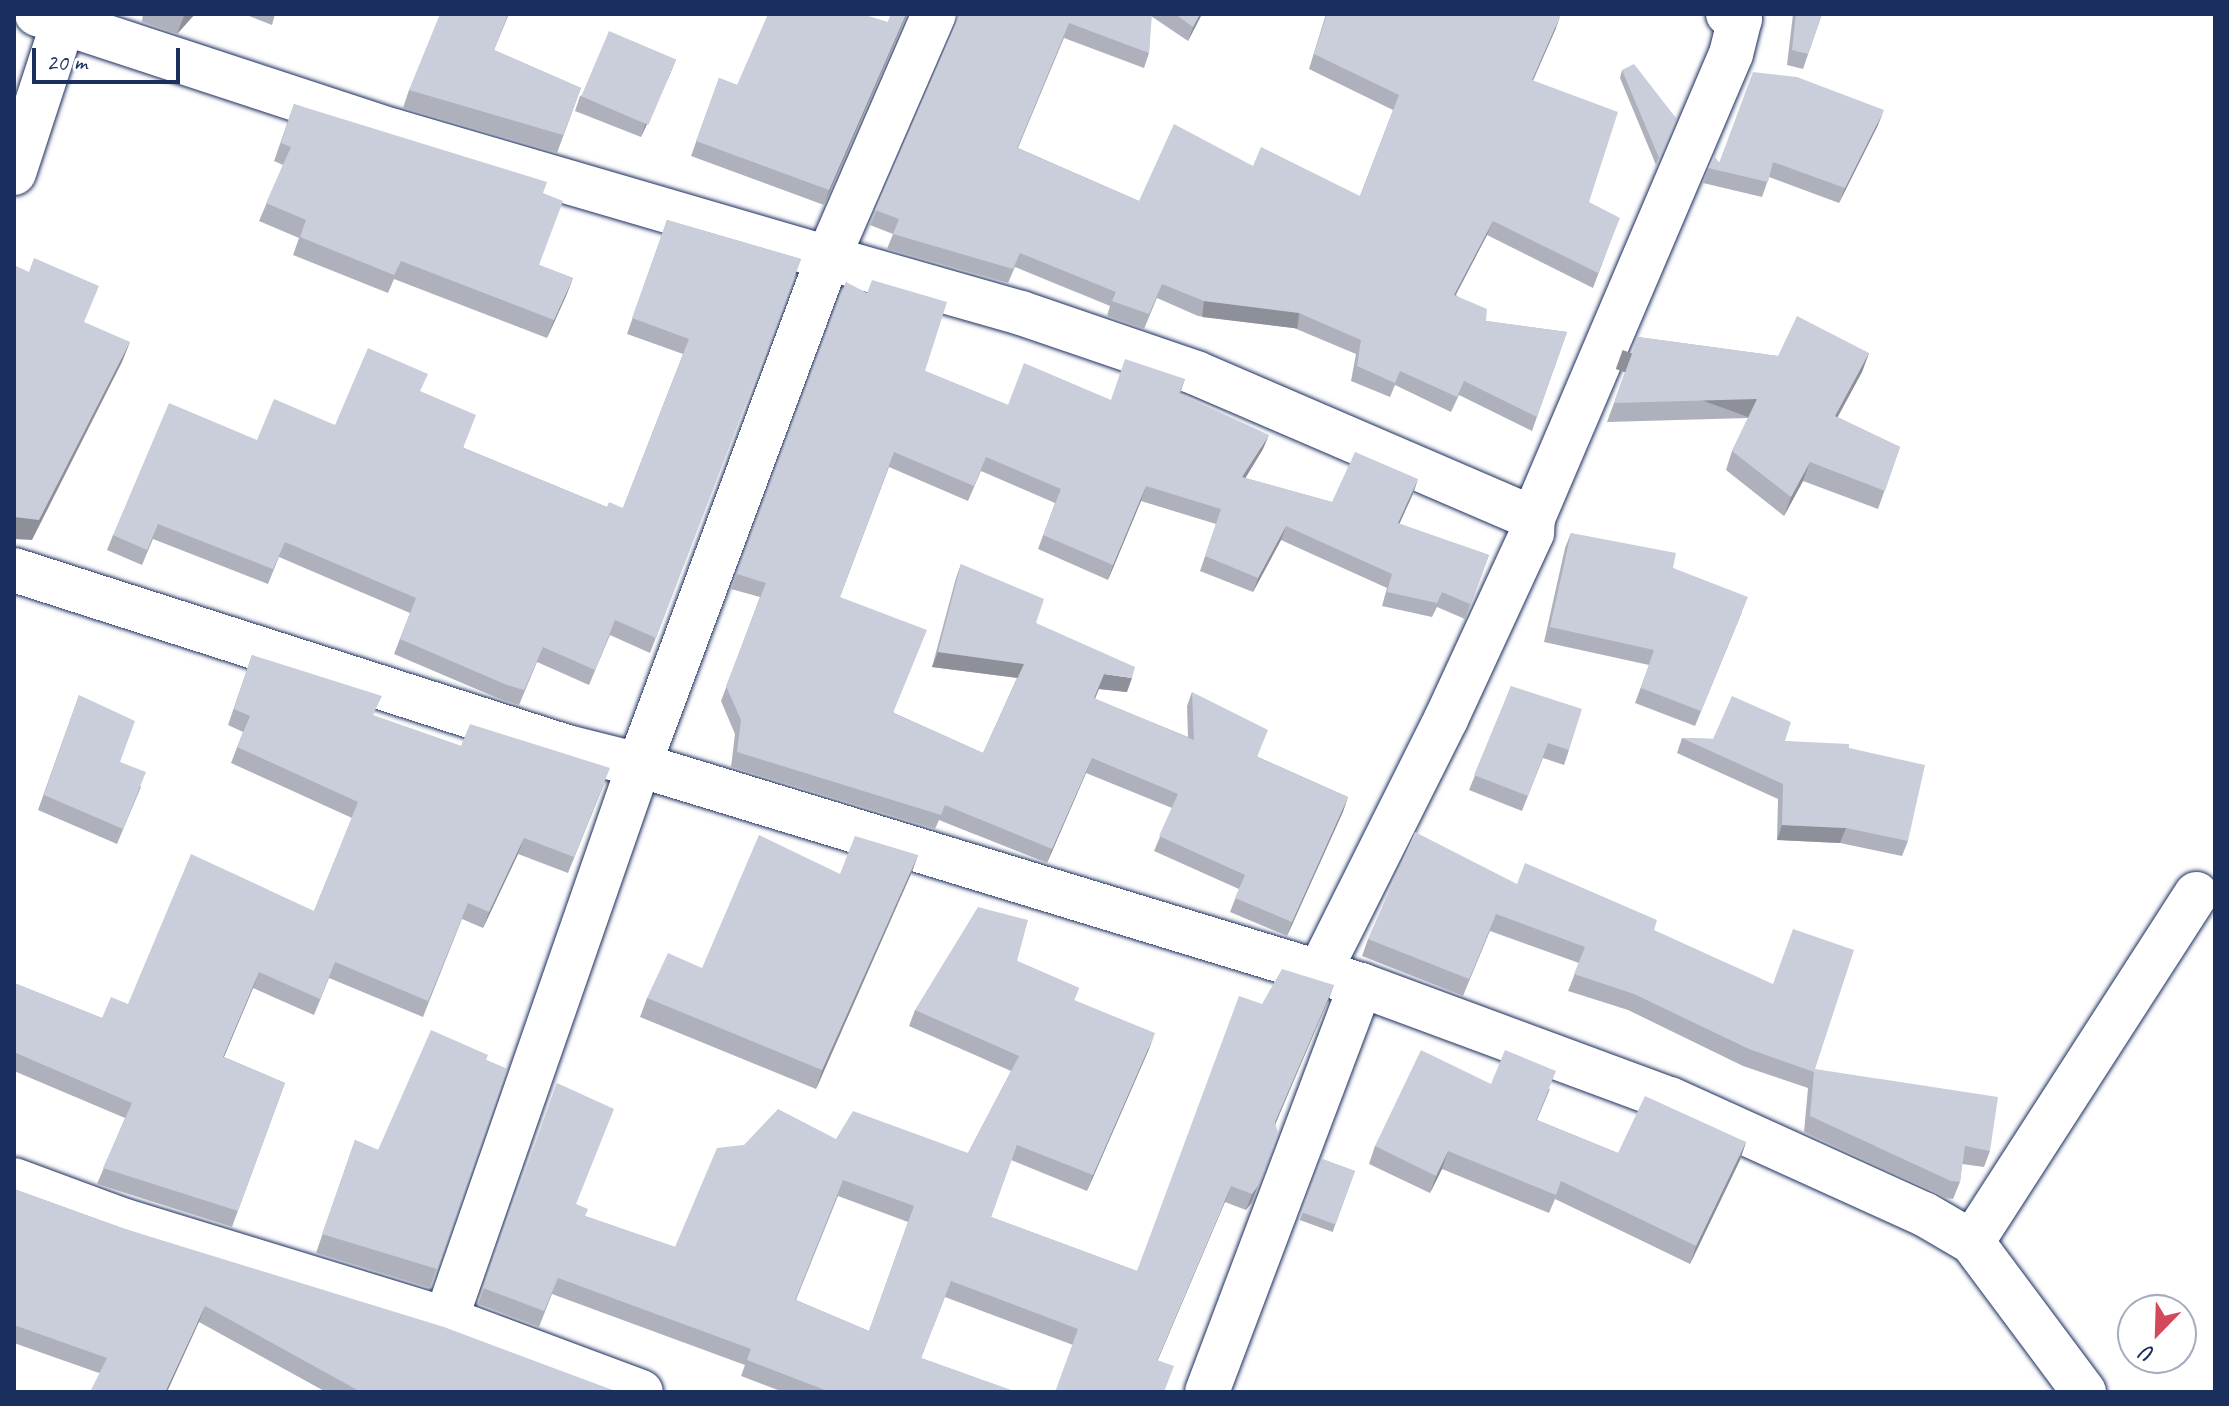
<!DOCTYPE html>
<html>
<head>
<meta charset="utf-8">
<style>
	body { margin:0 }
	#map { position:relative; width:2229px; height:1406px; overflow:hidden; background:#fff; font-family:Caveat,sans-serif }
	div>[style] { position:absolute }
	.roads { filter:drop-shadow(0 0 2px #1b2f5e) drop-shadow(0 0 2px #1b2f5e) }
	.minor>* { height:44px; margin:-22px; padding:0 22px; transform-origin:22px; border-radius:22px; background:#fff }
	.wall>* { inset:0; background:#aeb1bb; transform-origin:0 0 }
	.shaded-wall>* { inset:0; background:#8d9099; transform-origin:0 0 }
	.building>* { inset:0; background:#caceda; transform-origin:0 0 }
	span { translate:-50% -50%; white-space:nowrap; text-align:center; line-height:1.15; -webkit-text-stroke:6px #fff; paint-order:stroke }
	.frame { position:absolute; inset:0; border:16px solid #1b2f5e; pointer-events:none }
	.north { position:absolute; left:2117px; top:1294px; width:80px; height:80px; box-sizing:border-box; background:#fff; border:2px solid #a4acbf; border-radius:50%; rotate:203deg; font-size:22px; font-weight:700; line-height:32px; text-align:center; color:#1b2f5e }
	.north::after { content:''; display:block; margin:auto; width:28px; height:36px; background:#d1495b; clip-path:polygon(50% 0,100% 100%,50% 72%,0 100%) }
	.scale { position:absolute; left:32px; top:48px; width:148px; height:36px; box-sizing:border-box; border:4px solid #1b2f5e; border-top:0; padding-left:10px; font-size:24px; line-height:28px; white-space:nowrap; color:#1b2f5e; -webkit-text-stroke:6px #fff; paint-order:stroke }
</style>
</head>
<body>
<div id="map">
	<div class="roads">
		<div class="minor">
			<div style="left:934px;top:14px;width:266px;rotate:113.5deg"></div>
			<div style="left:828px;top:258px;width:201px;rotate:15.9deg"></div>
			<div style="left:1021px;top:313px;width:185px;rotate:18.9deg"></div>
			<div style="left:1196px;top:373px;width:367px;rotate:23.3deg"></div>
			<div style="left:1533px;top:518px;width:15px;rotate:94deg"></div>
			<div style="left:1532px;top:533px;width:205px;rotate:114.8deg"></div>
			<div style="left:1446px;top:719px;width:282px;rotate:116.6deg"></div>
			<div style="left:14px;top:173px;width:167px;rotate:-71.9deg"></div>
			<div style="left:1533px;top:518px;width:504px;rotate:-66.89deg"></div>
			<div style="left:1731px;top:54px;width:36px;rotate:-76deg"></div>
			<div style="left:1740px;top:19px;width:13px;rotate:-157deg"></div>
			<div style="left:14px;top:570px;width:581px;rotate:17.75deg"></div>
			<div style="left:567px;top:747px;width:74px;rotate:14deg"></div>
			<div style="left:639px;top:765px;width:541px;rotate:-69.56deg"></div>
			<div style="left:828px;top:258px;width:453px;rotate:-163.7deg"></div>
			<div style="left:393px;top:131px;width:375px;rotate:-161.8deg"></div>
			<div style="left:14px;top:1180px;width:118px;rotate:20.3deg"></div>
			<div style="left:125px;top:1221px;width:336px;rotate:17deg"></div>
			<div style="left:446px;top:1319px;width:587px;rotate:-70.79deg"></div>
			<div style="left:639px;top:765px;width:755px;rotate:16.95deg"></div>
			<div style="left:1361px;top:985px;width:329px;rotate:20.3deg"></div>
			<div style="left:1670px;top:1099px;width:279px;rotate:24.4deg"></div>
			<div style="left:1924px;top:1214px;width:56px;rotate:30.3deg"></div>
			<div style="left:446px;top:1319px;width:208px;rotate:20.5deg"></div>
			<div style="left:1207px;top:1392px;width:435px;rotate:-69.3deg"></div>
			<div style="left:2084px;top:1392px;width:187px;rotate:-126.7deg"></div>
			<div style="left:1972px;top:1242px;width:414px;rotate:-57.2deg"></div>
		</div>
	</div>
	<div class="wall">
		<div style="clip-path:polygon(143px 14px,195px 14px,177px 34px,142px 22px)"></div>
		<div style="clip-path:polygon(244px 14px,275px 14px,272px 25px)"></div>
		<div style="clip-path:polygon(509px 14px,494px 50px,581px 88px,557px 153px,403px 108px,409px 90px)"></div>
		<div style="clip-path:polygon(891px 14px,907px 14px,824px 205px,691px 156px,719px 78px,737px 85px,888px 22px)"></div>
		<div style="clip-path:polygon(956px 14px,1202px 14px,1188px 41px,1151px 16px,1149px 53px,1144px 68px,1064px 38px,1018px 148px,1139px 201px,1253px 166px,1360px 196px,1393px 110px,1309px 69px,1326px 14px,1556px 28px,1533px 81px,1589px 202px,1614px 232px,1593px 288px,1487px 235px,1456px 295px,1486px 321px,1567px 332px,1532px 431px,1459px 395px,1451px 412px,1395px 385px,1390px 397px,1351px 381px,1356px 354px,1294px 328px,1198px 316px,1157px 298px,1144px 329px,1107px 316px,1110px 306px,1015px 267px,1008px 283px,887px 249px,893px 234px,870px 225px,957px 22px)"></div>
		<div style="clip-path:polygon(1793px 14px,1822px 14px,1803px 69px,1787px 65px)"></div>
		<div style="clip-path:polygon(676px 59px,670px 74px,641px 137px,575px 111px,580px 96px)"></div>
		<div style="clip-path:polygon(1622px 70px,1676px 118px,1656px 165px,1620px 78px)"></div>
		<div style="clip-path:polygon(294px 104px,543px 193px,539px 265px,573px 278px,566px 296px,547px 338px,394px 279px,388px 293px,293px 255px,299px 238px,259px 221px,283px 165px,274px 161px)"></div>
		<div style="clip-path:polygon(1878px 125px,1839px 203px,1769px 177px,1762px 197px,1703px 183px,1714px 156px,1719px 163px)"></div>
		<div style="clip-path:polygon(667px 220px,801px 259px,650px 653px,610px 635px,589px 685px,537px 662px,519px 705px,502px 700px,394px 654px,410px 613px,279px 557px,268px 584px,153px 539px,142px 565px,107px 550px,113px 535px,257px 440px,335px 425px,421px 392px,464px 448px,607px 507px,623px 508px,683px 354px,627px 334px)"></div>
		<div style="clip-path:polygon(846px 282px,925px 371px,1008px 405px,1111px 400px,1185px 379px,1180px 394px,1263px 449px,1245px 478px,1332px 502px,1418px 479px,1399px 524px,1489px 555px,1465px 619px,1437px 607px,1432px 617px,1382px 606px,1387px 588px,1281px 540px,1253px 592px,1200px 571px,1216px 524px,1141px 501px,1108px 580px,1038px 549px,1055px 503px,981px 471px,968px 501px,889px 467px,840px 597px,894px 713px,983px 753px,1017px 678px,932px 667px,956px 578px,961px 564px,1036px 623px,1127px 692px,1099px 689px,1095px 699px,1188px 737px,1187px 706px,1192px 692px,1258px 757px,1348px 797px,1287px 936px,1230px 912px,1239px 889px,1154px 851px,1172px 808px,1086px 773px,1047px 863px,939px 820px,935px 829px,731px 767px,735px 734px,721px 701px,760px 597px,731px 589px)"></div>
		<div style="clip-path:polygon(1638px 337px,1778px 356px,1869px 353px,1862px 372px,1837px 417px,1900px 447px,1878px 509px,1803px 481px,1784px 516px,1726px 470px,1732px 451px,1748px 418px,1607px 422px)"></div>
		<div style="clip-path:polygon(1571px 533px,1673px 568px,1742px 612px,1695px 726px,1635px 703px,1649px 665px,1544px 642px,1565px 548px)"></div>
		<div style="clip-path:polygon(252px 655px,374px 716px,461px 746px,604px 784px,568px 873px,518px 854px,483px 928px,462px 919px,423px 1017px,329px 978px,314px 1015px,253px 988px,224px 1057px,285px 1083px,232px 1227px,97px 1184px,125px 1118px,14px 1071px,14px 983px,102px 1018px,128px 1004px,314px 911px,352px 818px,231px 763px,243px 732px,228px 725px)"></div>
		<div style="clip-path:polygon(1511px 686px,1569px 750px,1564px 765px,1543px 758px,1522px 811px,1469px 790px)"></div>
		<div style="clip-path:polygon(79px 695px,120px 762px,141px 787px,117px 844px,38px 810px)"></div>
		<div style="clip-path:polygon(1682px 738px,1785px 741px,1849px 748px,1908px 841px,1902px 856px,1840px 843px,1777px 840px,1778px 799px,1677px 753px)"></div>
		<div style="clip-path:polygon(918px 855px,911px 874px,816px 1089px,640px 1017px,647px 998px,702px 968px,840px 874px)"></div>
		<div style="clip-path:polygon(1517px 884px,1654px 930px,1815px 1069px,1990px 1151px,1984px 1167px,1962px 1164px,1960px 1182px,1953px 1199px,1945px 1198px,1804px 1132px,1808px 1088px,1743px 1066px,1628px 1010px,1568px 991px,1579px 963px,1490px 931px,1463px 996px,1362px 956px,1368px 939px)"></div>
		<div style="clip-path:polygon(evenodd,1017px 961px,1079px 988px,1074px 1000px,1149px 1049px,1087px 1191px,1011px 1160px,991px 1217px,1137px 1271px,1262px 1004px,1334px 985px,1276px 1123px,1252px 1202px,1246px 1210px,1225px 1202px,1073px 1345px,945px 1297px,921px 1358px,1016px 1392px,783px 1392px,741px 1376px,745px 1365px,552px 1294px,539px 1327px,478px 1304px,557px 1083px,576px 1204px,585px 1216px,675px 1247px,836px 1139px,968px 1153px,1011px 1071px,909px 1026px,915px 1010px,1017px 961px,838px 1196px,908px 1222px,869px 1331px,796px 1300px,838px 1196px)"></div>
		<div style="clip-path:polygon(486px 1060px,507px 1069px,430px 1288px,316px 1253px,355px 1140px,378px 1150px)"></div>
		<div style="clip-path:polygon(1491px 1084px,1550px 1089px,1537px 1120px,1618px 1153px,1746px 1142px,1740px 1160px,1690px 1264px,1555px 1199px,1549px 1213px,1442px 1169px,1430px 1193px,1369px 1164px,1375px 1146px)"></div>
		<div style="left:1322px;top:1159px;width:35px;height:65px;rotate:20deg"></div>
		<div style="clip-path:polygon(14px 1189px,122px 1228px,618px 1392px,326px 1392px,199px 1322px,99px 1373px,14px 1343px)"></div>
	</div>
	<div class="shaded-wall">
		<div style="clip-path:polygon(186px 14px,195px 14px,177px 34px,184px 16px)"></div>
		<div style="clip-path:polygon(906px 14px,907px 14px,824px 205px,829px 190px)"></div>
		<div style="clip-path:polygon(1200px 14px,1202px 14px,1188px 41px,1193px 27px)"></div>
		<div style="clip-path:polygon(1561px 14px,1556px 28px,1526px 95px,1532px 80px)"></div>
		<div style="clip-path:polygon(676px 59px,670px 74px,641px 137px,646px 122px)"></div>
		<div style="clip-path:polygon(1884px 110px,1878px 125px,1839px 203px,1845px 188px)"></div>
		<div style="clip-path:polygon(1493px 221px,1487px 235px,1448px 309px,1454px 295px)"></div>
		<div style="clip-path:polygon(573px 278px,566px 296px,547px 338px,554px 320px)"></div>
		<div style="left:1204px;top:301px;width:96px;height:16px;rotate:7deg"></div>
		<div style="clip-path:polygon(130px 342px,122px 362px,32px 540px,14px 539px,14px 517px)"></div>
		<div style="clip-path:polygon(1869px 353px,1862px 372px,1828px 435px,1835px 416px)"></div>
		<div style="left:1757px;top:399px;width:20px;height:143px;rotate:110deg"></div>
		<div style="clip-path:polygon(1269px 435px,1263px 449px,1237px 492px,1242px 477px)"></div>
		<div style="clip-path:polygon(1810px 462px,1803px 481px,1784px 516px,1791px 497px)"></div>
		<div style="clip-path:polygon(1418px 479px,1413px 494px,1393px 538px,1398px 523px)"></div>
		<div style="clip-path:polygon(1146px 486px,1141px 501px,1108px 580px,1113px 565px)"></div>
		<div style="clip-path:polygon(1286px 526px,1281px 540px,1253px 592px,1258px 578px)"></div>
		<div style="clip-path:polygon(938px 652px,1024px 664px,1019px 678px,932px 667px)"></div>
		<div style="clip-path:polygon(1104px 674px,1132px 678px,1127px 692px,1099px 689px,1088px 713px)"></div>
		<div style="clip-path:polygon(1092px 758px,1086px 773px,1047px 863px,1052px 849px)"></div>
		<div style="clip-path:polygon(1348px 797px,1343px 812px,1287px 936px,1292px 922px)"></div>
		<div style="clip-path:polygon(1782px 825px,1846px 828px,1840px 843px,1777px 840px)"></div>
		<div style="clip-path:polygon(524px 838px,518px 854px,483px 928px,489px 912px)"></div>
		<div style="clip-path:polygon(918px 855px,911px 874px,816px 1089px,822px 1070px)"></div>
		<div style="clip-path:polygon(259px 972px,253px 988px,217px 1073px,223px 1057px)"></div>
		<div style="clip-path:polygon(1334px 985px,1328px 1001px,1269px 1138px,1275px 1122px)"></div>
		<div style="clip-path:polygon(1155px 1033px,1149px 1049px,1087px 1191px,1093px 1175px)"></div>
		<div style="clip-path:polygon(1746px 1142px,1740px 1160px,1690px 1264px,1696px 1246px)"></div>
		<div style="clip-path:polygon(1272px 1149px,1252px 1202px,1246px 1210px,1252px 1194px)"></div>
		<div style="clip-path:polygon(1448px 1151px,1442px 1169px,1430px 1193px,1436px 1176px)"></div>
		<div style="clip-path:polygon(1231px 1186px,1225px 1202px,1151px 1376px,1157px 1360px)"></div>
		<div style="clip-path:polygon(205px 1306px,199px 1322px,167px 1392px,165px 1392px)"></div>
	</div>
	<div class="building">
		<div style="clip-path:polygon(440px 14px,508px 14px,494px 50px,581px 88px,563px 135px,409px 90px)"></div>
		<div style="clip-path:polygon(768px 14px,862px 14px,888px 22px,891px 14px,906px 14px,829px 190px,696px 141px,719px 78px,737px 85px)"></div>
		<div style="clip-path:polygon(960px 14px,1152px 14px,1149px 53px,1069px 23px,1017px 148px,1139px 201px,1174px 124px,1253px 166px,1261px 147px,1360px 196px,1399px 95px,1314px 54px,1327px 14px,1561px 14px,1532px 80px,1618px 112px,1589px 202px,1620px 218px,1598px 273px,1493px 221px,1454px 295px,1487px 309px,1486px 321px,1567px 332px,1537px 417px,1464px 381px,1457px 397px,1400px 371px,1395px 383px,1357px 366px,1361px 340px,1299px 313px,1204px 301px,1162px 284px,1149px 314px,1112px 301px,1116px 292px,1020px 253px,1013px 269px,893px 234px,899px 219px,875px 210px)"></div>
		<div style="clip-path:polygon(1175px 14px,1200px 14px,1193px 27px)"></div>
		<div style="clip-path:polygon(1796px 14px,1822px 14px,1808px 54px,1792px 50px)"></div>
		<div style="left:609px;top:31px;width:73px;height:71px;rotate:23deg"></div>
		<div style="clip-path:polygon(1634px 64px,1676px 118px,1659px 158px,1622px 70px)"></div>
		<div style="clip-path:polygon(1753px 72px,1797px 77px,1884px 110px,1845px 188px,1773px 162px,1768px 182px,1708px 168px,1714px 156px,1719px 163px)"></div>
		<div style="clip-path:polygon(294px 104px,547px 182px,543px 193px,563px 201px,539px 265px,573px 278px,554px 320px,401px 261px,394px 275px,300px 237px,306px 220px,266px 203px,291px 147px,281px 143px)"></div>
		<div style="clip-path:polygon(667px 220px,801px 259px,656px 638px,615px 620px,595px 670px,543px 647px,524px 690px,507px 685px,400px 639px,416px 598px,285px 542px,273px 569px,158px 524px,147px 550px,113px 535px,169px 403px,257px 440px,274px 399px,335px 425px,368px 348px,428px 374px,420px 391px,476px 415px,463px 448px,607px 507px,609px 502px,623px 508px,689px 339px,632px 318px)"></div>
		<div style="clip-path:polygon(34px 258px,99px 286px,84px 322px,130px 342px,39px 520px,14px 517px,14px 265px,29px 272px)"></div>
		<div style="clip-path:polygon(872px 280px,947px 302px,925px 371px,1008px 405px,1024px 363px,1111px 400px,1125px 359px,1185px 379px,1179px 393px,1269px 435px,1242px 477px,1332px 502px,1355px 452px,1418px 479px,1398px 523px,1489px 555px,1470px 604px,1442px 592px,1437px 603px,1387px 592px,1392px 574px,1286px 526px,1258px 578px,1205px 556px,1221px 509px,1146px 486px,1113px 565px,1043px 535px,1061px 489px,986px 457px,974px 486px,894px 452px,840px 597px,927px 630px,893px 713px,983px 753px,1024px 664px,938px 652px,961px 564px,1044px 599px,1036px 623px,1135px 667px,1132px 678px,1104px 674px,1094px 698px,1194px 740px,1192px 692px,1268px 730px,1257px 757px,1348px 797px,1292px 922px,1235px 898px,1245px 875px,1159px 836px,1178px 794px,1092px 758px,1052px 849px,945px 805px,941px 815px,737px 752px,741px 720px,726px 686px,766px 583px,737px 574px,846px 282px,867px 293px)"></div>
		<div style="clip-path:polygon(1797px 316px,1869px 353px,1835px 416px,1900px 447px,1885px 491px,1810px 462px,1791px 497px,1732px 451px,1757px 399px,1614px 403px,1638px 337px,1778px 356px)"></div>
		<div style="clip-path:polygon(1571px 533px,1676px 553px,1673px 568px,1748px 597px,1701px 711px,1641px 688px,1654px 650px,1550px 627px)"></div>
		<div style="clip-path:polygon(252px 655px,382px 696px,373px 715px,461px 746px,470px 724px,610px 768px,574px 857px,524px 838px,489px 912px,468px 903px,428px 1001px,335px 962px,320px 999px,259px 972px,223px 1057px,285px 1083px,238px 1211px,103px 1168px,132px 1103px,16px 1053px,14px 1058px,14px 983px,102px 1018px,111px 997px,128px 1004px,191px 854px,314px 911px,358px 802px,237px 747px,250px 716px,234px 709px)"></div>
		<div style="clip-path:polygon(1511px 686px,1582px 709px,1569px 750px,1548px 743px,1528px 796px,1474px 775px)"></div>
		<div style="clip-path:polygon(79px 695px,135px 721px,120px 762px,146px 772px,123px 829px,44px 795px)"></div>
		<div style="clip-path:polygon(1732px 696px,1791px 722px,1785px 741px,1849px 744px,1849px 748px,1925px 765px,1908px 841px,1846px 828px,1782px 825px,1783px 784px,1682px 738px,1713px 739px)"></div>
		<div style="clip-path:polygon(1415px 832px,1517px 884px,1525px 863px,1657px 920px,1654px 930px,1773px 984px,1793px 929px,1854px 950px,1815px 1069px,1998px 1097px,1990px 1151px,1965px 1146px,1960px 1182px,1951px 1181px,1810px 1116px,1814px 1072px,1749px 1049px,1634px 994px,1574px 974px,1585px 947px,1496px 914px,1469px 979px,1368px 939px)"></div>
		<div style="clip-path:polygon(759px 835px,840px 874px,855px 836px,918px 855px,822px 1070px,647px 998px,668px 953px,702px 968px)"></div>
		<div style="clip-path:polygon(evenodd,978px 907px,1028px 920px,1017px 961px,1079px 988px,1074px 1000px,1155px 1033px,1093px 1175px,1017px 1145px,991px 1217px,1137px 1271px,1239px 996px,1262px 1004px,1282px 969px,1334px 985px,1275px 1122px,1278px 1133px,1258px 1186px,1252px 1194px,1231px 1186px,1157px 1360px,1174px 1366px,1164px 1392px,1055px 1392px,1078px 1329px,951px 1281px,921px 1358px,1016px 1392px,830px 1392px,747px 1360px,751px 1349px,558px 1278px,544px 1311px,483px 1288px,557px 1083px,614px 1109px,576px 1204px,588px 1209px,585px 1216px,675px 1247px,717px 1148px,744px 1145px,778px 1109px,836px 1139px,853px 1111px,968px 1153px,1019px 1056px,915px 1010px,978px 907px,843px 1180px,914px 1206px,869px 1331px,795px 1300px,843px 1180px)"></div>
		<div style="clip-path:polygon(431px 1030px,488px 1055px,486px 1060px,507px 1069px,437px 1269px,322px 1234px,355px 1140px,378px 1150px)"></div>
		<div style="clip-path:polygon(1421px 1050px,1491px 1084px,1505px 1050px,1556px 1071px,1536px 1120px,1618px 1153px,1645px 1096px,1746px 1142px,1696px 1246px,1561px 1181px,1556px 1195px,1448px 1151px,1436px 1176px,1375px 1146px)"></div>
		<div style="left:1322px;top:1159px;width:35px;height:57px;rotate:20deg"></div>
		<div style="clip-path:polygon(14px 1189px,122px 1228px,444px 1327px,618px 1392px,361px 1392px,205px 1306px,165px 1392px,90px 1392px,107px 1358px,14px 1325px)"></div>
	</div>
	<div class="frame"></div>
	<div class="north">U</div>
	<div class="scale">20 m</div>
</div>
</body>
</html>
